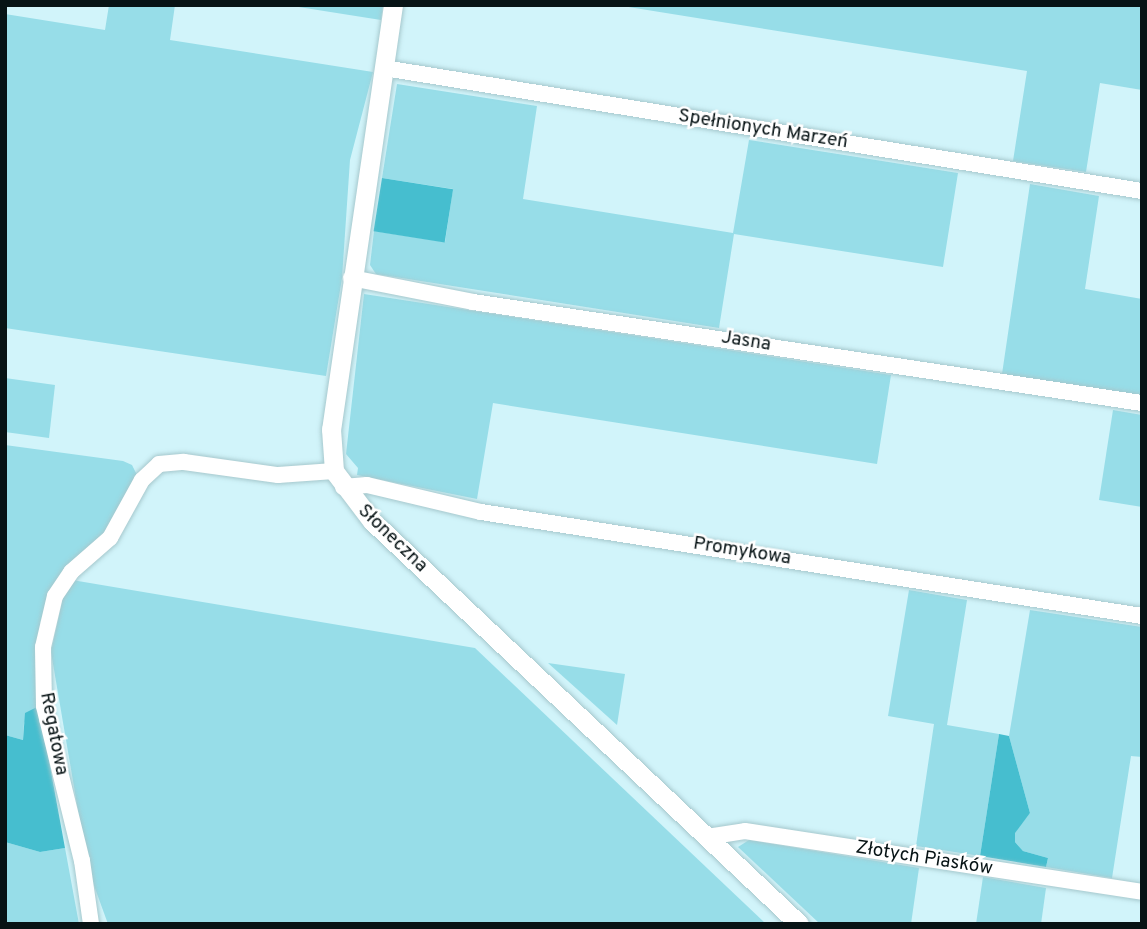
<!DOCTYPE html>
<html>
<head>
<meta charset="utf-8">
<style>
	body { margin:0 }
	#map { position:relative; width:1147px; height:929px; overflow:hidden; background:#d1f4fa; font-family:Overpass,sans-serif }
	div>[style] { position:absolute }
	.green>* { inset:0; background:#97dde8 }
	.forest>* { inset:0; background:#46becf; transform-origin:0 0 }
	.roads { filter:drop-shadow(0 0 2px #a6c8cd) drop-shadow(0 0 2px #a6c8cd) }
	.minor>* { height:16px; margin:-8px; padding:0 8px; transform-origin:8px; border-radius:8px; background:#fff }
	.tertiary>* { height:19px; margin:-9.5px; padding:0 9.5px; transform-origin:9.5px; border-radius:9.5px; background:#fff }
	span { translate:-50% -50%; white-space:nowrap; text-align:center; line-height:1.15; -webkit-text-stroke:5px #fff; paint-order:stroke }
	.street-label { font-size:19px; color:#071315 }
	.frame { position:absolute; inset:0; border:7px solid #071315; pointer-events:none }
</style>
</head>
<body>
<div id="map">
	<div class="green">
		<div style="clip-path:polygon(109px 5px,175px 5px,170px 40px,373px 72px,350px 160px,342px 278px,326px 376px,5px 328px,5px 14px,105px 30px)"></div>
		<div style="clip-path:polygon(286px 5px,383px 5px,381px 20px)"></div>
		<div style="clip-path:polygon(616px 5px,1142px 5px,1142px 90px,1100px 83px,1086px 172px,1013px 161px,1027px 71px)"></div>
		<div style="clip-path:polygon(397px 84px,537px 106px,523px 199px,733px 233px,749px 140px,958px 173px,943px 267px,734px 234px,719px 328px,376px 274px,370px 265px,374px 231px,445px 242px,453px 189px,382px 178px)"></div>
		<div style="clip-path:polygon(1030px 184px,1099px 196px,1085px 289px,1142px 299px,1142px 396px,1002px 374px)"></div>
		<div style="clip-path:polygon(364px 294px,891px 375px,877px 464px,493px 403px,477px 499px,357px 475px,358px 468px,346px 454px)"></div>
		<div style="clip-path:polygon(5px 378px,55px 385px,49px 438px,5px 432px)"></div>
		<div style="clip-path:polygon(1113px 410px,1142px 415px,1142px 507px,1099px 500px)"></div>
		<div style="clip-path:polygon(5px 445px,123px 461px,132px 465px,137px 475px,103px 537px,56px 581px,40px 622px,39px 706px,24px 723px,23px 740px,5px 735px)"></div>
		<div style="clip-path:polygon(72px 580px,475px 648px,766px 924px,108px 924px,88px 869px,51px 652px,64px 593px)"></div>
		<div style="clip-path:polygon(909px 590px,967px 600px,947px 725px,999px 734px,980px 856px,916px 846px,934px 724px,888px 716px)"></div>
		<div style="clip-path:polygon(1030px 610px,1142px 627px,1142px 757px,1131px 756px,1112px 878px,1046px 867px,1048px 858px,1023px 851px,1015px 842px,1014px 833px,1030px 813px,1009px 736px)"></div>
		<div style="clip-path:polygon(548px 663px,625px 674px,617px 725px)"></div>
		<div style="clip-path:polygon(749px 840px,919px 868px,911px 924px,820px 924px,738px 847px)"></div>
		<div style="clip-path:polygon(5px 842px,40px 852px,65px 848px,79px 924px,5px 924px)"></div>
		<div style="clip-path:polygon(983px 877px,1046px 888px,1041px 924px,976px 924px)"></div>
	</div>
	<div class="forest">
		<div style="left:382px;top:178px;width:72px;height:54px;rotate:9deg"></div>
		<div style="clip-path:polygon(39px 706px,65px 848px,40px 852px,5px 842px,5px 735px,23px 740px,25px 713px)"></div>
		<div style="clip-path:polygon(999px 734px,1009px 736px,1030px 813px,1015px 833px,1015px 842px,1023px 851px,1048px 858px,1046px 867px,980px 856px)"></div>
	</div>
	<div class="roads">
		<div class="minor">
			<div style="left:384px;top:68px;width:768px;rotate:9.22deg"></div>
			<div style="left:351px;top:278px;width:124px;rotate:11.1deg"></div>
			<div style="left:473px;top:302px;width:677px;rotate:8.59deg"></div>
			<div style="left:343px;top:487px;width:24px;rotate:-5deg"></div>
			<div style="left:367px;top:485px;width:117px;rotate:13.3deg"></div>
			<div style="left:481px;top:512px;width:669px;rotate:8.94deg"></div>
			<div style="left:707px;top:837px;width:38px;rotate:-9deg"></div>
			<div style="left:745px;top:831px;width:402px;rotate:8.7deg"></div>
			<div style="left:91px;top:924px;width:64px;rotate:-98.1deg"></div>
			<div style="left:82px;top:861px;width:160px;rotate:-103.8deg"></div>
			<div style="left:44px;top:706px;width:59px;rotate:-91deg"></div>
			<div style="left:43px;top:647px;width:52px;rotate:-76.8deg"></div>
			<div style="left:55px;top:596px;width:29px;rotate:-56deg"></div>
			<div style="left:71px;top:572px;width:52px;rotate:-41.1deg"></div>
			<div style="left:110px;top:538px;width:66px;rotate:-61.1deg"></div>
			<div style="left:142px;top:480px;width:23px;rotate:-43deg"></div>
			<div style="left:159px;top:464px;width:25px;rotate:-5deg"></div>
			<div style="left:184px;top:462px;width:95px;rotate:7.9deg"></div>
			<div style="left:278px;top:475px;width:56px;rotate:-4.1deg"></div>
		</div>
		<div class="tertiary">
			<div style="left:393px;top:5px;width:429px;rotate:98.3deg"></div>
			<div style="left:331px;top:429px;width:42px;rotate:85.9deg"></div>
			<div style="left:334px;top:471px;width:63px;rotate:52.8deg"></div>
			<div style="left:372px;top:521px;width:587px;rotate:43.34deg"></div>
		</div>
	</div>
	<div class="street-label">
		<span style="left:763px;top:130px;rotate:9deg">Spełnionych Marzeń</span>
		<span style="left:746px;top:342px;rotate:9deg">Jasna</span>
		<span style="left:392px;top:539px;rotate:44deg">Słoneczna</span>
		<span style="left:742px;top:552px;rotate:9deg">Promykowa</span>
		<span style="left:53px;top:734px;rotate:79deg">Regatowa</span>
		<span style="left:924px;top:859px;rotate:9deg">Złotych Piasków</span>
	</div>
	<div class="frame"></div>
</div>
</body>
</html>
